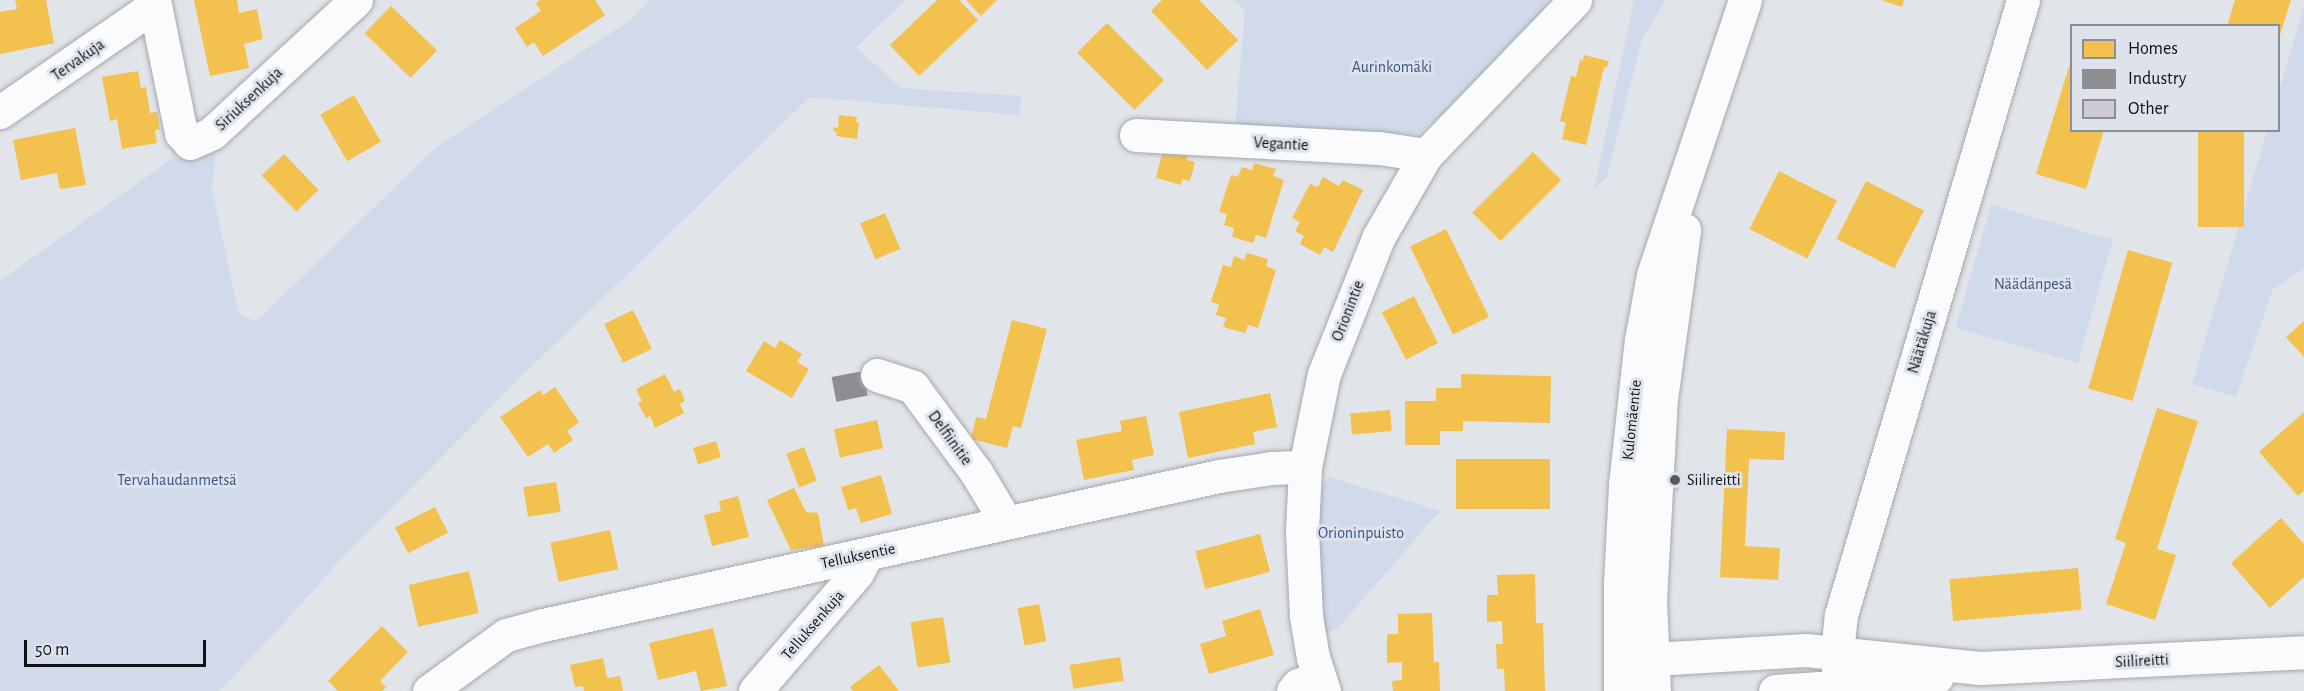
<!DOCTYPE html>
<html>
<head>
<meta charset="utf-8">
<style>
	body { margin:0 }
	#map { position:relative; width:2304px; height:691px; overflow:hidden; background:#e1e4e8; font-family:"Alegreya Sans",sans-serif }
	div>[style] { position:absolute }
	.green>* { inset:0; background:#d0daea; transform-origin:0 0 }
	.homes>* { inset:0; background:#f2c14e; transform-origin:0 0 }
	.industry>* { inset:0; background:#8d8d92; transform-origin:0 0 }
	.building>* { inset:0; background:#cfcbd5; transform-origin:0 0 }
	.roads { filter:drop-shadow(0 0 2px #a6a8ab) drop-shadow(0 0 2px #a6a8ab) }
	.minor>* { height:33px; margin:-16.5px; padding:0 16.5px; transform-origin:16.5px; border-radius:16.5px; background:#fafbfc }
	.major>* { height:33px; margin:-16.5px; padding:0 16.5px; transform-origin:16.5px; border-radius:16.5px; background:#fafbfc }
	.dots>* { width:16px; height:16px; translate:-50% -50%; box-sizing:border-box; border:3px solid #dee3eb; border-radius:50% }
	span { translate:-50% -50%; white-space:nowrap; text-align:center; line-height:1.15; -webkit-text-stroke:6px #dee3eb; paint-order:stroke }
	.street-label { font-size:16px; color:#0f1113 }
	.park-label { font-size:16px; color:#39568b }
	.poi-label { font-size:16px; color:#0f1113 }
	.left { translate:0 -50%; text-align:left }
	.legend { position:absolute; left:2070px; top:24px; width:210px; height:108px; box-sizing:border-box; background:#dee3eb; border:2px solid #8b8f95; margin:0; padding:8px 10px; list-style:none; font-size:18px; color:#0f1113 }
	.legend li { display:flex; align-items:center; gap:12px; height:30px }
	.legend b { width:30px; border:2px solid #8b8f95 }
	.scale { position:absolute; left:24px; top:640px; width:182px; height:27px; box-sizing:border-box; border:3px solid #0f1113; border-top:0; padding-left:8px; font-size:18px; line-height:21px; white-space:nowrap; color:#0f1113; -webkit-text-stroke:4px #dee3eb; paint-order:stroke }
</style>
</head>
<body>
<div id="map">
	<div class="green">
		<div style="clip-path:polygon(650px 0,906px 0,856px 47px,901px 88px,1022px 96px,1019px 115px,810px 97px,523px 375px,338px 562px,286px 621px,219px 691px,0 691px,0 281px,173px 158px,216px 153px,212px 189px,239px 315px,257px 321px,435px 148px,632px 19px)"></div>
		<div style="clip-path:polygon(1234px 0,1548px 0,1521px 40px,1469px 92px,1418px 134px,1235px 127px,1245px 11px)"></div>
		<div style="clip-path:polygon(1634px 0,1666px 0,1642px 39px,1607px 177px,1594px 190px)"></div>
		<div style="clip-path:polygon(2304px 5px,2304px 269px,2273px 289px,2236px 397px,2192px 384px,2267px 131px,2278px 130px,2279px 91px)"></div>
		<div style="left:1991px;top:205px;width:127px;height:128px;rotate:16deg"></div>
		<div style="clip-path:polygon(1329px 477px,1440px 511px,1337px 629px,1326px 632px,1315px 550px,1320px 489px)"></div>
	</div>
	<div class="homes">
		<div style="clip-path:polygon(15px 0,46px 0,54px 43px,0 54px,0 12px,17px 9px)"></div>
		<div style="clip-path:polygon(194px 0,237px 0,239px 13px,257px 9px,263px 39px,244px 44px,249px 68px,210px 76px)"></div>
		<div style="clip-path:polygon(540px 0,595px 0,605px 15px,543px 56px,534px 42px,527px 47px,515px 28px,541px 11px,536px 3px)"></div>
		<div style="clip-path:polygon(937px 0,959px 0,978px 20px,919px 76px,890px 45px)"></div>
		<div style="clip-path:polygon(966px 0,997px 0,981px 16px)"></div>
		<div style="clip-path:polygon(1162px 0,1199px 0,1238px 40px,1207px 70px,1151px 11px)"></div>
		<div style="clip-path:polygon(1881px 0,1904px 0,1902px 7px)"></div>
		<div style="clip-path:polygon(2235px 0,2291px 0,2279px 38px,2278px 26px,2227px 26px)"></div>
		<div style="left:391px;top:6px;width:64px;height:38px;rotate:44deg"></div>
		<div style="left:1107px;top:23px;width:81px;height:42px;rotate:45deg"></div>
		<div style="clip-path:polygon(1584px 55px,1609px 61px,1607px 67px,1604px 67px,1586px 145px,1562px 139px,1566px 123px,1560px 121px,1571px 76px,1576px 77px,1580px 60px,1583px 61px)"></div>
		<div style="clip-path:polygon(2072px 57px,2072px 130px,2104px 130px,2086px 189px,2036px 174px)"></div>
		<div style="clip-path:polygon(138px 71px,141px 88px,146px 87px,150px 113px,157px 112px,160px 129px,155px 130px,157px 143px,122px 149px,117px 119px,110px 121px,102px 77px)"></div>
		<div style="left:354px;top:95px;width:54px;height:39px;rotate:60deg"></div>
		<div style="clip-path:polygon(839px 115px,857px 117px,856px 122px,859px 123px,857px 139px,836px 136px,837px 132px,833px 131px,834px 127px,838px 128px)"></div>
		<div style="clip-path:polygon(75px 128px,86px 185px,60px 189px,57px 173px,21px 180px,13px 140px)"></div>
		<div style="left:2198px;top:130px;width:46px;height:97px"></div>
		<div style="clip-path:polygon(1163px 149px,1188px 156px,1187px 160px,1195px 162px,1190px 181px,1182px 179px,1181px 185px,1156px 178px)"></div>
		<div style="left:1533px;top:152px;width:40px;height:86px;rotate:45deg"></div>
		<div style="left:284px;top:154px;width:50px;height:31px;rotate:46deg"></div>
		<div style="clip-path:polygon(1254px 163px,1276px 169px,1273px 176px,1284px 180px,1266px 238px,1256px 235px,1253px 243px,1232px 237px,1234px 228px,1224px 225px,1227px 214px,1219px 212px,1231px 175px,1238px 177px,1242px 167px,1252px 170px)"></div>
		<div style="left:1779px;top:171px;width:65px;height:65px;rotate:27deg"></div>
		<div style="clip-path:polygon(1323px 177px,1339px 186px,1343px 180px,1363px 190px,1333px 252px,1324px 247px,1320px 255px,1300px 244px,1304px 236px,1295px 231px,1300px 222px,1292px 218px,1310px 184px,1318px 187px)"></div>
		<div style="left:1866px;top:181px;width:65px;height:65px;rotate:27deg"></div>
		<div style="left:885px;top:213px;width:39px;height:27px;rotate:67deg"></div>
		<div style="left:1446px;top:229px;width:98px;height:40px;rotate:64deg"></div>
		<div style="left:2128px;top:250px;width:46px;height:144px;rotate:16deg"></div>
		<div style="clip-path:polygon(1247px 253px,1268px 259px,1266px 266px,1276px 270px,1258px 328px,1248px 325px,1245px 333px,1223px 327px,1226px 318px,1216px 315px,1219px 304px,1211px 302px,1223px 265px,1231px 267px,1234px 256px,1244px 260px)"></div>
		<div style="left:1414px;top:296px;width:53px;height:36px;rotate:63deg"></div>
		<div style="left:633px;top:310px;width:43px;height:32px;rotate:64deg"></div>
		<div style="clip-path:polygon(1012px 320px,1047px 329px,1021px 428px,1013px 426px,1007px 448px,971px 439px,976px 417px,986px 419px)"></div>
		<div style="clip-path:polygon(2304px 321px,2304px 357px,2286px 337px)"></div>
		<div style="clip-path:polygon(780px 340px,802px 354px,797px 362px,809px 369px,792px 398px,746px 371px,764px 341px,775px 348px)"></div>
		<div style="clip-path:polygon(665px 374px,674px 392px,680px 389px,685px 401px,680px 404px,684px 413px,655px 428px,650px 416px,646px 418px,638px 403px,642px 401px,636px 389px)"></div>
		<div style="clip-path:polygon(1461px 374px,1551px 376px,1550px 423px,1463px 421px,1463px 431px,1440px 431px,1440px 445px,1405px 445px,1405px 401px,1436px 401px,1436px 388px,1461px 388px)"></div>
		<div style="clip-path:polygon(555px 387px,579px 422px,567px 431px,573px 440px,554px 453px,548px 444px,528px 457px,500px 417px,540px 390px,543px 395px)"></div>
		<div style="clip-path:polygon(1270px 393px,1277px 427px,1253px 432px,1255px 444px,1188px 458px,1179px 412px)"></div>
		<div style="clip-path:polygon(2157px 408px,2198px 421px,2157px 549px,2176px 555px,2155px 620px,2106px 604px,2126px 543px,2115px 539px)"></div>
		<div style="left:1390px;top:410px;width:21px;height:40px;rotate:85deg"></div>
		<div style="clip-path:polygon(2304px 412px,2304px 491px,2298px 496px,2259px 452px)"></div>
		<div style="clip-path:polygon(1146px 416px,1154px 455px,1132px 460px,1134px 470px,1084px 480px,1076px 440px,1122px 431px,1120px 421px)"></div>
		<div style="left:877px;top:420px;width:29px;height:44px;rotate:78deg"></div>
		<div style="clip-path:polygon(1727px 429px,1785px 432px,1784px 460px,1749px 459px,1745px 546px,1780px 548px,1778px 580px,1720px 577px)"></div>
		<div style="left:716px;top:441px;width:17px;height:24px;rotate:73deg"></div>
		<div style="left:804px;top:447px;width:36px;height:19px;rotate:69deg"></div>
		<div style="left:1456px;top:459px;width:94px;height:50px"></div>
		<div style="clip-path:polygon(881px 475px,892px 514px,861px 523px,856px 508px,848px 510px,841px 487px)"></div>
		<div style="left:556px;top:482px;width:30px;height:33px;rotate:81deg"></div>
		<div style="clip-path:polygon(794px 488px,806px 512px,818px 513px,824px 546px,791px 550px,767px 500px)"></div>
		<div style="clip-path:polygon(738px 496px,749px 537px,712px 546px,704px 515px,721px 511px,719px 501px)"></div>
		<div style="left:435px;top:507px;width:29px;height:45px;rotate:63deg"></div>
		<div style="clip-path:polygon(2281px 518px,2304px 544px,2304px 577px,2270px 608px,2231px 563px)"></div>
		<div style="left:610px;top:530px;width:40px;height:61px;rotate:78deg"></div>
		<div style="left:1260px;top:534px;width:39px;height:67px;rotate:75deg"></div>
		<div style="left:2078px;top:568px;width:42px;height:129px;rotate:85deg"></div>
		<div style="left:469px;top:571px;width:43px;height:62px;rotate:77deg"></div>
		<div style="clip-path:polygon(1535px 574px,1536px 623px,1543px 623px,1545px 691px,1505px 691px,1504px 669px,1497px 669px,1496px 644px,1503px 644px,1502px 621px,1487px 622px,1487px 595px,1498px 595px,1497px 575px)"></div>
		<div style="left:1039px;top:604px;width:38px;height:22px;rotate:79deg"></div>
		<div style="clip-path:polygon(1260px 609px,1274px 655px,1209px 674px,1200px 644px,1226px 636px,1222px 621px)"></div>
		<div style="clip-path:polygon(1432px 613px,1434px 662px,1439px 662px,1440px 691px,1393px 691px,1392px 681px,1402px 680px,1402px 662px,1387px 663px,1387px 634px,1398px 634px,1398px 614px)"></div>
		<div style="left:943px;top:617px;width:46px;height:33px;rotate:81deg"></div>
		<div style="clip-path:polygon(382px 626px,408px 652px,380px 681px,386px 687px,382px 691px,338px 691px,328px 681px)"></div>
		<div style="clip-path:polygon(713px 628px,727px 686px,701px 691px,696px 671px,658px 680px,649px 643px)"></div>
		<div style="left:1120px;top:657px;width:24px;height:51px;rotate:81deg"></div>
		<div style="clip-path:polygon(603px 658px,607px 678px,620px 676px,623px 691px,584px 691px,583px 686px,575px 687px,570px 665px)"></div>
		<div style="clip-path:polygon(879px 665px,899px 691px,853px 691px,850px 687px)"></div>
	</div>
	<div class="industry">
		<div style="left:863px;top:371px;width:25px;height:32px;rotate:79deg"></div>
	</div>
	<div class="building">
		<div style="left:1677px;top:473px;width:5px;height:18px;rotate:11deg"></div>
	</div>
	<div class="roads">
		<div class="minor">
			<div style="left:154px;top:0;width:136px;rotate:78.5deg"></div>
			<div style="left:181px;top:133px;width:13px;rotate:48deg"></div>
			<div style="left:190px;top:143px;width:24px;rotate:-24deg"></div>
			<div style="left:212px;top:133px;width:196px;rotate:-42.7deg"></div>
			<div style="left:0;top:112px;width:188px;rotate:-34.6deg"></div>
			<div style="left:1136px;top:135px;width:243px;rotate:3.1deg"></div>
			<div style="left:1379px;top:148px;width:48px;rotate:8.5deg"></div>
			<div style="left:877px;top:375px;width:38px;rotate:18deg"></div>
			<div style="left:913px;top:387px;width:106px;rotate:53.5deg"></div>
			<div style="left:976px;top:472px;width:58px;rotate:59deg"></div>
			<div style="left:1839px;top:687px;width:35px;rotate:-93deg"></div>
			<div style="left:1837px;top:652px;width:37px;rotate:-84deg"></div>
			<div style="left:1841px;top:615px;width:641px;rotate:-73.51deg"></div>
			<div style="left:429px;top:691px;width:95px;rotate:-36deg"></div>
			<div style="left:506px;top:635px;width:38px;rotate:-15deg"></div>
			<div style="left:543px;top:625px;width:692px;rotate:-12.43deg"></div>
			<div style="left:1219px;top:476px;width:53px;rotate:-8.7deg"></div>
			<div style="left:1271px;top:468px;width:34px;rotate:-2deg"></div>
			<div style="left:755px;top:691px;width:156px;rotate:-49.2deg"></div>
			<div style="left:857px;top:573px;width:20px;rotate:-63deg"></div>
			<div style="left:1293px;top:691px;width:8px;rotate:-50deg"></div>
			<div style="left:1298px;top:685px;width:21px;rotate:-19deg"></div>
			<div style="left:1324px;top:691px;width:35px;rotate:-108deg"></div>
			<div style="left:1313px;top:658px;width:43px;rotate:-99.5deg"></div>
			<div style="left:1306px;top:616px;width:85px;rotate:-92.7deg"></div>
			<div style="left:1302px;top:531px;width:64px;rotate:-87.3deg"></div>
			<div style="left:1305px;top:467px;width:95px;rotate:-78.5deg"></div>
			<div style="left:1324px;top:374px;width:146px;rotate:-68.3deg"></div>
			<div style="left:1378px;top:238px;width:96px;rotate:-60deg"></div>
			<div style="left:1426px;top:155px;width:215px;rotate:-46.1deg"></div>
			<div style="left:1639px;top:691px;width:21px;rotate:-155deg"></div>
			<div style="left:1620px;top:682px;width:40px;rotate:-34.9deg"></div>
			<div style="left:1653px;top:659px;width:153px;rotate:-3.4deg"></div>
			<div style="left:1806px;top:650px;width:175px;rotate:5.9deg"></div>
			<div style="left:1980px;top:668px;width:324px;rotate:-2.8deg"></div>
			<div style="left:1775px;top:691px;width:135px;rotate:-3.8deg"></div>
			<div style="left:1910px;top:682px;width:27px;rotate:-10deg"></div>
		</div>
		<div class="major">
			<div style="left:1620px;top:691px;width:107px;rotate:-90deg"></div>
			<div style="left:1620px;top:584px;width:100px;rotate:-87.1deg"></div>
			<div style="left:1625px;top:484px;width:145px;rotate:-83.7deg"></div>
			<div style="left:1641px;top:340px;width:66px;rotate:-79.5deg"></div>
			<div style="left:1653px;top:275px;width:290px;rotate:-71.5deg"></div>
			<div style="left:1654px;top:691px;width:91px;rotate:-92.5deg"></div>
			<div style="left:1650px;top:600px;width:201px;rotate:-86.9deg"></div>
			<div style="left:1661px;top:399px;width:171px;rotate:-82.2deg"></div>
		</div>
	</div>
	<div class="dots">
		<div style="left:1675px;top:480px;background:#585b5e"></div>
	</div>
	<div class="street-label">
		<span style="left:78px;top:60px;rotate:-35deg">Tervakuja</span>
		<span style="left:249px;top:99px;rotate:-43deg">Siriuksenkuja</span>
		<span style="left:1281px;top:144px;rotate:3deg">Vegantie</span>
		<span style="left:1348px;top:311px;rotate:-69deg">Orionintie</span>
		<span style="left:1922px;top:342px;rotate:-73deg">Näätäkuja</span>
		<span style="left:1632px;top:420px;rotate:-84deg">Kulomäentie</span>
		<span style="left:950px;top:438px;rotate:54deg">Delfiinitie</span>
		<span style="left:858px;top:556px;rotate:-12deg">Telluksentie</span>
		<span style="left:813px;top:625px;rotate:-49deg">Telluksenkuja</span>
		<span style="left:2142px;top:661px;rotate:-3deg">Siilireitti</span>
	</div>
	<div class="park-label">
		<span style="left:1392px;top:67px">Aurinkomäki</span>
		<span style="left:2033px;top:284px">Näädänpesä</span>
		<span style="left:177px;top:480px">Tervahaudanmetsä</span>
		<span style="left:1361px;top:533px">Orioninpuisto</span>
	</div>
	<div class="poi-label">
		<span class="left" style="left:1687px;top:480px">Siilireitti</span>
	</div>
	<ul class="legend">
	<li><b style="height:16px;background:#f2c14e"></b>Homes</li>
	<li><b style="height:16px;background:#8d8d92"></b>Industry</li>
	<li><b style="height:16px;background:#cfcbd5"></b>Other</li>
	</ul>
	<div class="scale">50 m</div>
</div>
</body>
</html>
